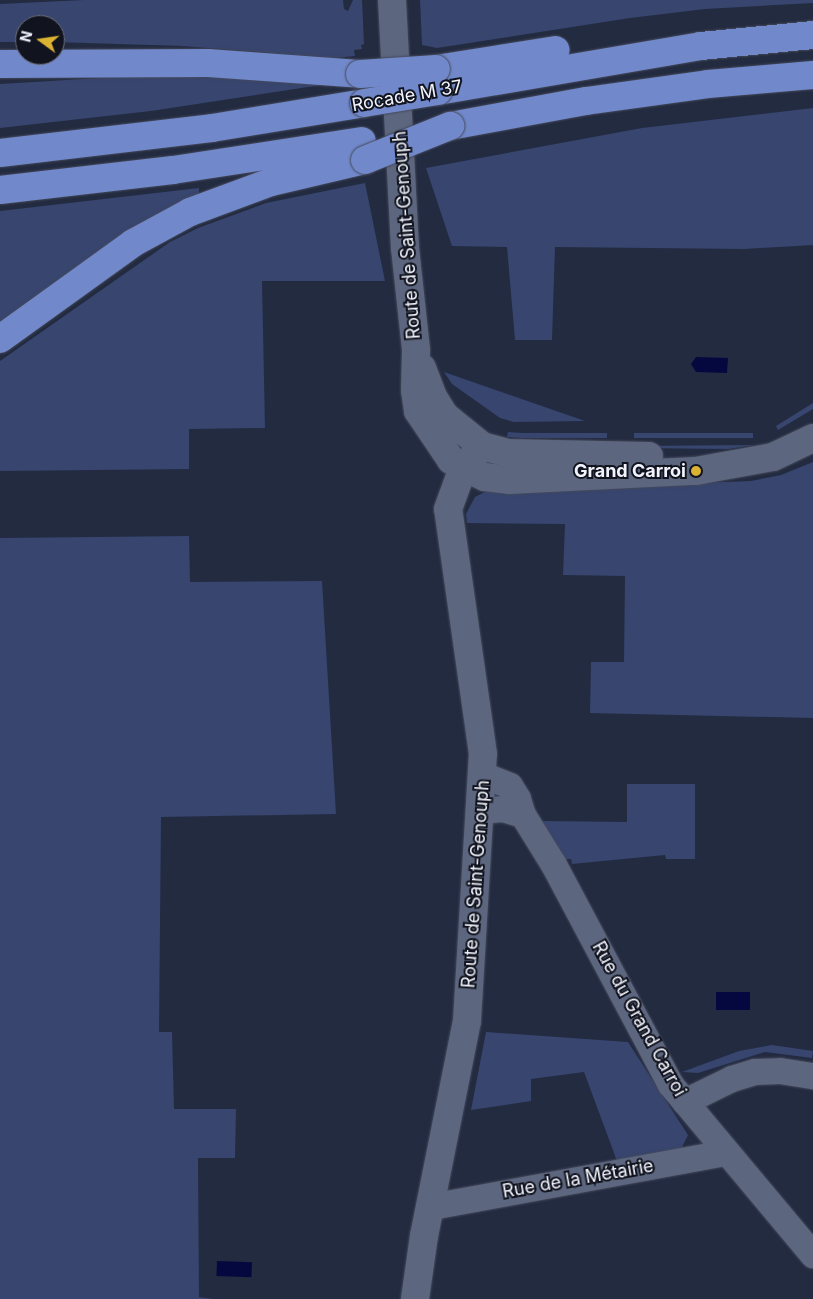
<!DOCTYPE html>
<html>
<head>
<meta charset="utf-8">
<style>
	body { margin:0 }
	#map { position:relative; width:813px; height:1299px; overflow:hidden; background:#232b41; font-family:Inter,sans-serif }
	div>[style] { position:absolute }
	.green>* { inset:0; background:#37456f; transform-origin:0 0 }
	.water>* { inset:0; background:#05083f; transform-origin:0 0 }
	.roads { filter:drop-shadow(0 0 1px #44495a) drop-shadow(0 0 1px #44495a) }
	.minor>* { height:26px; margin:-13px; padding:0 13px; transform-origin:13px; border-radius:13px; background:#5d667f }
	.tertiary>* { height:28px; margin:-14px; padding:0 14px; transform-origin:14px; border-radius:14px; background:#5d667f }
	.trunk>* { height:28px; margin:-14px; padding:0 14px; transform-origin:14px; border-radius:14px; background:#7188ca }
	.bridges { filter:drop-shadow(0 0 1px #44495a) drop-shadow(0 0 1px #44495a) }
	.trunk-bridge>* { height:28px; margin:-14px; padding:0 14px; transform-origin:14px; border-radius:14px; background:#7188ca }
	.dots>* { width:14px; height:14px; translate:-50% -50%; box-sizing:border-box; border:2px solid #11141e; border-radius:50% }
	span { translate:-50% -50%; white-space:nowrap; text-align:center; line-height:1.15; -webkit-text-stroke:4px #11141e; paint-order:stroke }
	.street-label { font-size:18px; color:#f1f4fd }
	.poi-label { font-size:18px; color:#f1f4fd; font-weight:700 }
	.right { translate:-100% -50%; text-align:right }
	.north { position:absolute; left:15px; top:15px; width:50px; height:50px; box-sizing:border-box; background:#11141e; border:1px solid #6b6e77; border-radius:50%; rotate:284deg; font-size:14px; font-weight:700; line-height:20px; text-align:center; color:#f1f4fd }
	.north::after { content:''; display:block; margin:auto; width:18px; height:22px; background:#dcb233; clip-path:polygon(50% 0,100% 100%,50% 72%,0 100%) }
</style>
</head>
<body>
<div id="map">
	<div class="green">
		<div style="clip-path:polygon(84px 0,343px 0,344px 9px,348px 11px,353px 0,362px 0,364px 44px,361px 45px,362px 49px,354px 50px,355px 56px,334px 58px,182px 46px,55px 42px,55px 25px,25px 25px,25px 42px,0 42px,0 4px)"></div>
		<div style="clip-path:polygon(420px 0,813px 0,813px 3px,705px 9px,630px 18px,437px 48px,422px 45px)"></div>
		<div style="clip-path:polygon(167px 74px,321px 85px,151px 111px,0 128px,0 84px)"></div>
		<div style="clip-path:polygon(813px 108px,813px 245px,744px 249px,555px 247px,552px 340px,515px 340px,507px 247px,452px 246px,426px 168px,642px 128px)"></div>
		<div style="clip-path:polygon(365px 183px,385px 281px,262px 281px,265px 428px,189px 429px,189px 469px,0 471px,0 361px,170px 242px,198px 228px,266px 203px)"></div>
		<div style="clip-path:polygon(199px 188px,199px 195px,0 325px,0 211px)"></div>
		<div style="clip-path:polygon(444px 372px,585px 421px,514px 422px,500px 418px,452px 384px)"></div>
		<div style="clip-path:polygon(813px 403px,813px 409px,778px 430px,776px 426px)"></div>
		<div style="clip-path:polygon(508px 432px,522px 433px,607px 433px,607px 438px,521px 438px,507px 437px)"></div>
		<div style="left:634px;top:433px;width:119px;height:5px"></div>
		<div style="clip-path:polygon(754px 445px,728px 449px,634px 448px,634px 446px)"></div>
		<div style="clip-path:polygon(813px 462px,813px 718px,590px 713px,591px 662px,624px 662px,625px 576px,563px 575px,565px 524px,467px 523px,466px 514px,475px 497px,487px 491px,751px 481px,781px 475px)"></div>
		<div style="clip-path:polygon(189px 536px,190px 582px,322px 581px,336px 814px,161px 817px,159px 1032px,172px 1032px,174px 1109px,236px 1109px,235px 1158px,198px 1158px,199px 1297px,213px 1299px,0 1299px,0 538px)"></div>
		<div style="clip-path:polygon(627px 784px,695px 784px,695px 859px,666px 859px,665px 855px,572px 864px,571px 859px,565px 859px,541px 821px,627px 822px)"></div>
		<div style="clip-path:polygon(486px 1032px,628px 1042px,688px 1135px,681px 1149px,617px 1161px,584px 1072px,531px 1079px,531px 1101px,471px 1110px)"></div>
		<div style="clip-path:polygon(772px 1045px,813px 1051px,812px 1058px,765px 1052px,698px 1073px,682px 1072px,739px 1051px)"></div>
	</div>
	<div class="water">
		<div style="clip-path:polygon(696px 357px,728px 358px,727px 373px,696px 372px,691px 364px)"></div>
		<div style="left:716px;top:992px;width:34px;height:18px"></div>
		<div style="left:217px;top:1261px;width:35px;height:15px;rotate:2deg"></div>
	</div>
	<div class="roads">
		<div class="minor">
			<div style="left:483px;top:775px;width:29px;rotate:22deg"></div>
			<div style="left:510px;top:786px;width:15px;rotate:58deg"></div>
			<div style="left:518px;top:799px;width:17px;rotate:73deg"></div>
			<div style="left:523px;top:815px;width:59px;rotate:58.2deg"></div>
			<div style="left:554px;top:865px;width:249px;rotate:62deg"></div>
			<div style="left:671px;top:1085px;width:222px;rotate:50.1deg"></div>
			<div style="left:481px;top:811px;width:22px;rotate:-5deg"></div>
			<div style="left:503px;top:809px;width:21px;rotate:17deg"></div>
			<div style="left:685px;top:1102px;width:52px;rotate:-26.1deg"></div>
			<div style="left:732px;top:1079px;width:24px;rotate:-17deg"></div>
			<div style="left:755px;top:1072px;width:25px;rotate:-2deg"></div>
			<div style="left:780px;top:1071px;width:33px;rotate:9deg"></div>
			<div style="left:431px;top:1207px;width:299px;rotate:-10.4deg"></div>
		</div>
		<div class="tertiary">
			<div style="left:392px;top:0;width:248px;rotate:87deg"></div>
			<div style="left:405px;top:248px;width:103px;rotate:83.8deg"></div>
			<div style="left:416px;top:350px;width:40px;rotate:91.4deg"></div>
			<div style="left:415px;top:390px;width:21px;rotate:82deg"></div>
			<div style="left:418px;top:411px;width:59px;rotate:56deg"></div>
			<div style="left:451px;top:460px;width:38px;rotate:27deg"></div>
			<div style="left:485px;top:477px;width:24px;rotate:7deg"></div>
			<div style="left:509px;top:480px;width:187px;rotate:-2.8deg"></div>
			<div style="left:696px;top:471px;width:78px;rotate:-10.3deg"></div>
			<div style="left:773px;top:457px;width:44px;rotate:-25.4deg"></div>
			<div style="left:422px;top:368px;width:31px;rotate:69deg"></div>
			<div style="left:433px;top:397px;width:22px;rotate:58deg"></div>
			<div style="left:445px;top:416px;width:48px;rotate:39deg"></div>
			<div style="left:482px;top:446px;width:27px;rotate:15deg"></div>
			<div style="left:508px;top:453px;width:141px;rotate:1.2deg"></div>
			<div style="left:415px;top:1299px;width:64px;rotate:-81.9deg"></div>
			<div style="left:424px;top:1236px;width:219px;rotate:-78.7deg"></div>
			<div style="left:467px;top:1021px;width:267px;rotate:-86.6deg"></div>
			<div style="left:483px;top:754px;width:247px;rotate:-98.1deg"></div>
			<div style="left:448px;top:509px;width:44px;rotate:-69.9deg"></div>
			<div style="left:463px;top:468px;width:29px;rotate:-49deg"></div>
		</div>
		<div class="trunk">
			<div style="left:0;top:64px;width:208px;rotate:-0.3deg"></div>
			<div style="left:208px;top:63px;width:152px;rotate:4.1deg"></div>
			<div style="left:436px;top:69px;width:121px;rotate:-9deg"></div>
			<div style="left:438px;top:91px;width:267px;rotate:-9.7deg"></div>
			<div style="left:701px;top:46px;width:113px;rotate:-5.6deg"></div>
			<div style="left:450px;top:126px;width:138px;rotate:-10.4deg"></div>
			<div style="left:586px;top:101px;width:123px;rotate:-7.9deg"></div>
			<div style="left:708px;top:84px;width:105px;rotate:-4.9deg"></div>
			<div style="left:0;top:153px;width:213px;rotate:-6.7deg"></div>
			<div style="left:212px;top:128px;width:154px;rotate:-9.3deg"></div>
			<div style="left:0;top:190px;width:174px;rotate:-6.6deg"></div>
			<div style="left:173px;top:170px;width:191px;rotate:-8.7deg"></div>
			<div style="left:0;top:339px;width:164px;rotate:-35.8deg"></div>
			<div style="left:133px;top:243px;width:65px;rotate:-28.5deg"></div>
			<div style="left:190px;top:212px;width:86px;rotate:-20.3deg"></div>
			<div style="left:271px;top:182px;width:97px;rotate:-13.2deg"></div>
		</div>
	</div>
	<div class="bridges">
		<div class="trunk-bridge">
			<div style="left:360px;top:74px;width:76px;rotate:-3.8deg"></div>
			<div style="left:364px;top:103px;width:75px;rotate:-9.2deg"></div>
			<div style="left:365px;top:160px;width:92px;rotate:-21.8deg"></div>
		</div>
	</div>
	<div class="dots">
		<div style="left:696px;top:471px;background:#dcb233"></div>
	</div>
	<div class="street-label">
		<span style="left:407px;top:96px;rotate:-10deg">Rocade M 37</span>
		<span style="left:407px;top:235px;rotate:-94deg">Route de Saint-Genouph</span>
		<span style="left:476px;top:884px;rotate:-86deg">Route de Saint-Genouph</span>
		<span style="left:639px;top:1019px;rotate:61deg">Rue du Grand Carroi</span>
		<span style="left:578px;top:1179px;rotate:-10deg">Rue de la Métairie</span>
	</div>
	<div class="poi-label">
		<span class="right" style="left:686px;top:471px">Grand Carroi</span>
	</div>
	<div class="north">N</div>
</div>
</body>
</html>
